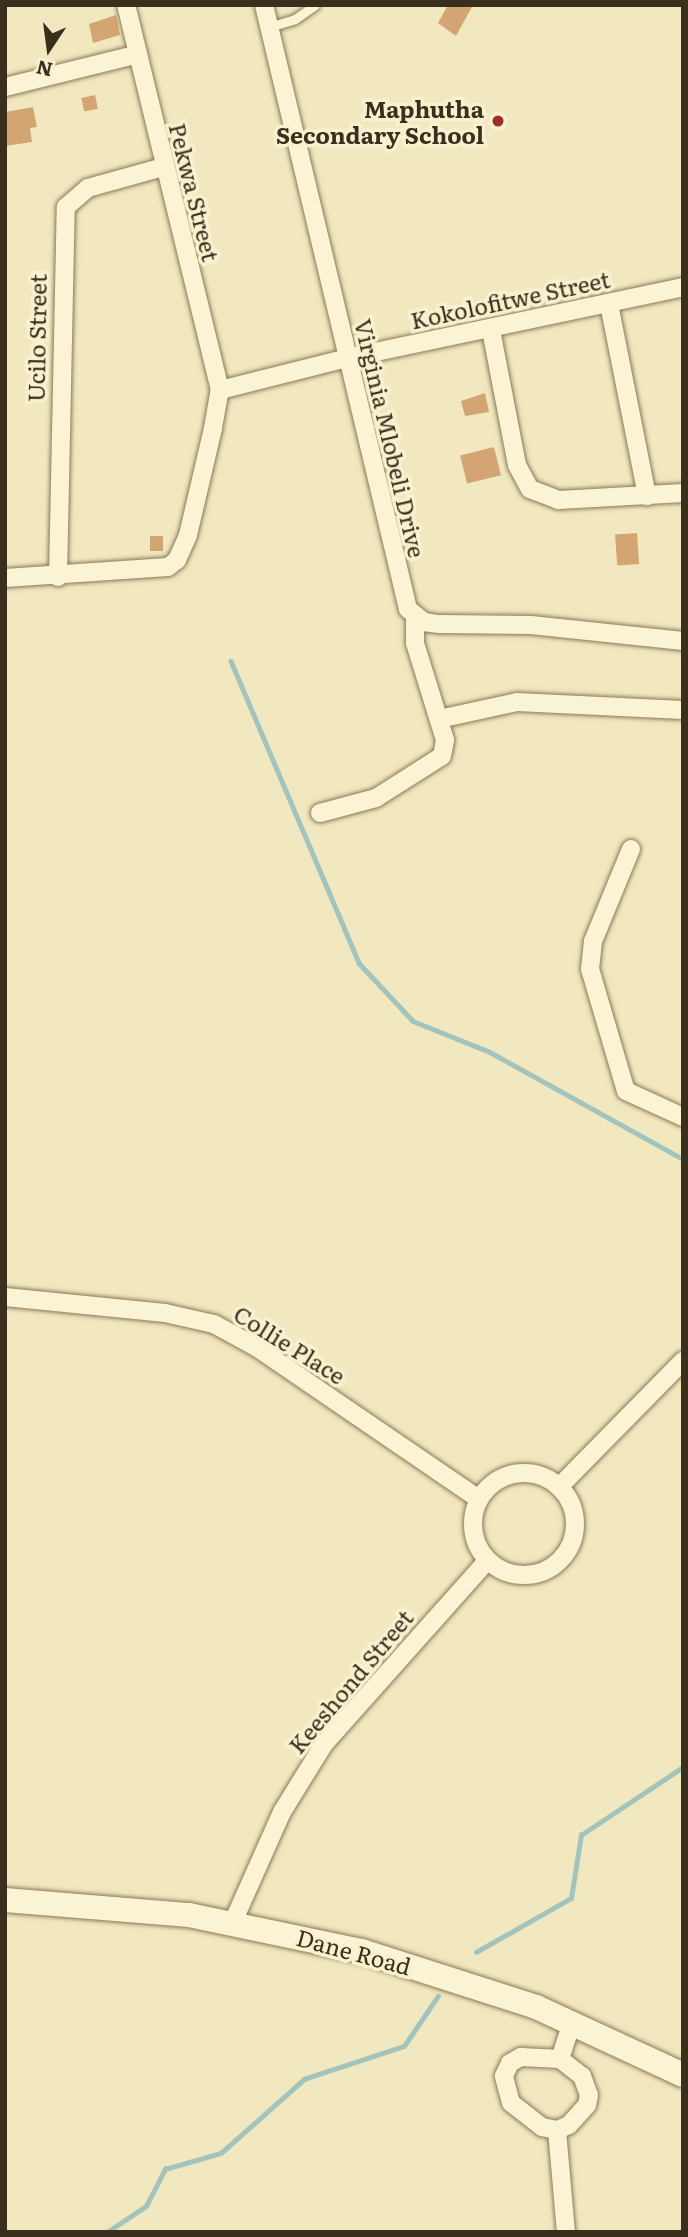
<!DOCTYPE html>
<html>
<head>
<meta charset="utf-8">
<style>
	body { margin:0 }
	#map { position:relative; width:688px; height:2237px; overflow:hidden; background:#f1e8c0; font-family:Literata,serif }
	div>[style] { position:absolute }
	.stream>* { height:4.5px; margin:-2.25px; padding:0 2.25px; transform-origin:2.25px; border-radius:2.25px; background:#a3c3bd }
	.building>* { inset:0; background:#d3a573; transform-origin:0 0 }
	.roads { filter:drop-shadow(0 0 2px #8c7956) drop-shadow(0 0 2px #8c7956) }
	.lane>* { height:9px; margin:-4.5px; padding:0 4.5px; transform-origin:4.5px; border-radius:4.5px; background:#fbf4d4 }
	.street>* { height:18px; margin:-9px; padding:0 9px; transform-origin:9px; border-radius:9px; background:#fbf4d4 }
	.street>.ring { margin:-9px; padding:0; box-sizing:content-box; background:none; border:18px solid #fbf4d4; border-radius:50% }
	.secondary>* { height:24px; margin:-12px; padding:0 12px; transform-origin:12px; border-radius:12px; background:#fbf4d4 }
	.dots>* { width:19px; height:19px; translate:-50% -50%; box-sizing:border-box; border:4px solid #f8f1d0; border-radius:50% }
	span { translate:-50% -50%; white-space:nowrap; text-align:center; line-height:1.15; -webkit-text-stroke:7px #f8f1d0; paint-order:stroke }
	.poi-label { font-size:23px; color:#3a2e1c; font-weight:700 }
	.right { translate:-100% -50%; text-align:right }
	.street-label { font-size:23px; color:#3a2e1c }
	.frame { position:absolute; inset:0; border:7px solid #3a2e1c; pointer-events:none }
	.north { position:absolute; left:14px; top:14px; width:70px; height:70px; -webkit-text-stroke:5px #f8f1d0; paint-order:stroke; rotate:193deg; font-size:19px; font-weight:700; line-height:28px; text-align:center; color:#3a2e1c }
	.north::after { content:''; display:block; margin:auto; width:24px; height:32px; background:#3a2e1c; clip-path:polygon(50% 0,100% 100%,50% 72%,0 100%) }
</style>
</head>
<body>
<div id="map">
	<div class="stream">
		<div style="left:231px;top:661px;width:328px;rotate:67deg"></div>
		<div style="left:359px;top:963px;width:79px;rotate:47deg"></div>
		<div style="left:413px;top:1021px;width:83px;rotate:21.9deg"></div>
		<div style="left:490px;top:1052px;width:221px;rotate:29deg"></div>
		<div style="left:476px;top:1952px;width:109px;rotate:-29.6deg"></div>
		<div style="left:571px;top:1898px;width:64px;rotate:-81deg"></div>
		<div style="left:581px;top:1835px;width:123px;rotate:-33.7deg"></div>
		<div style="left:107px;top:2232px;width:47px;rotate:-33.7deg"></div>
		<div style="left:146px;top:2206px;width:42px;rotate:-62.8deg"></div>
		<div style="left:165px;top:2169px;width:58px;rotate:-15.9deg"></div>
		<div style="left:221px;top:2153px;width:111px;rotate:-41.7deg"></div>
		<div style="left:304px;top:2079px;width:105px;rotate:-18.3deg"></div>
		<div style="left:404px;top:2046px;width:60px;rotate:-55.8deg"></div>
	</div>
	<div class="building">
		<div style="clip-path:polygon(448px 5px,473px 5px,456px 36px,438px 23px)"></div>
		<div style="clip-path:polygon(116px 15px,120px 35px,93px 43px,89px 24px)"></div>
		<div style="left:95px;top:95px;width:14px;height:14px;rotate:78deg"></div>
		<div style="clip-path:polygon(33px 107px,37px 127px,30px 128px,32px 142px,5px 146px,5px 112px)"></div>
		<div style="clip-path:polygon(485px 393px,489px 412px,465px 416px,461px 401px)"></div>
		<div style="left:494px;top:447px;width:29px;height:35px;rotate:76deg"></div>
		<div style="left:637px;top:533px;width:31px;height:22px;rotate:86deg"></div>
		<div style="left:150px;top:536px;width:13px;height:15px"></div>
	</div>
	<div class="roads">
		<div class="lane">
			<div style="left:269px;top:27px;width:27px;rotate:-17deg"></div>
			<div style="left:295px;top:19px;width:24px;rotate:-35deg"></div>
		</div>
		<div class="street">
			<div style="left:264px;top:5px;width:621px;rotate:76.59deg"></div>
			<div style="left:408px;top:609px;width:21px;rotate:39deg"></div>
			<div style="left:424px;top:622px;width:15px;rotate:8deg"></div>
			<div style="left:439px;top:624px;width:92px;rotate:0.6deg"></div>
			<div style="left:531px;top:625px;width:153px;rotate:6deg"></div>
			<div style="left:5px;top:87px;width:137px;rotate:-13.9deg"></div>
			<div style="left:609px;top:304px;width:196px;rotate:78.8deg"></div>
			<div style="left:491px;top:330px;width:137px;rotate:79.1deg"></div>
			<div style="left:517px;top:465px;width:27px;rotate:62deg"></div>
			<div style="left:530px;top:489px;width:31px;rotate:21deg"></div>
			<div style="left:559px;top:500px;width:124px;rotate:-3.2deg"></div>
			<div style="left:220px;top:390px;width:131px;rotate:-14.1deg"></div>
			<div style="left:347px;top:358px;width:343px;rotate:-11.9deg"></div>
			<div style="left:58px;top:577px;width:370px;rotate:-88.8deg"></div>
			<div style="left:66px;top:207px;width:29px;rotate:-41deg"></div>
			<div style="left:88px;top:188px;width:78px;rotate:-15.6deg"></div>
			<div style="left:5px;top:578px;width:163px;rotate:-3.9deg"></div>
			<div style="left:168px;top:567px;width:11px;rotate:-38deg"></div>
			<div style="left:177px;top:560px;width:27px;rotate:-66deg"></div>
			<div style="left:188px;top:535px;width:110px;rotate:-76.8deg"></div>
			<div style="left:213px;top:428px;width:39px;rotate:-80deg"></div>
			<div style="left:220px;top:390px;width:396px;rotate:-103.7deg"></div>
			<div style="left:439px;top:719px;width:80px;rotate:-12.3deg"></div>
			<div style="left:517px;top:702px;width:166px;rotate:2.8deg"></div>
			<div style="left:320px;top:813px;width:58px;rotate:-15deg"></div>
			<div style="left:376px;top:798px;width:78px;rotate:-32.5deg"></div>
			<div style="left:442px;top:756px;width:16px;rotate:-79deg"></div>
			<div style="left:445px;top:740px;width:102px;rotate:-107.2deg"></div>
			<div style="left:415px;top:643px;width:26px;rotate:-90deg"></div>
			<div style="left:631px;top:849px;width:100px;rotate:112.4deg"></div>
			<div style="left:593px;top:941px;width:28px;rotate:96deg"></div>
			<div style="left:590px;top:969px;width:127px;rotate:73.6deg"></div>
			<div style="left:626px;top:1091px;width:63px;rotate:24.5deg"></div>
			<div style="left:5px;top:1297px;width:161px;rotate:5.7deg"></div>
			<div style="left:165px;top:1313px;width:50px;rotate:12.7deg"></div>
			<div style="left:214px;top:1324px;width:48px;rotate:28.7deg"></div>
			<div style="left:256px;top:1347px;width:270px;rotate:34.3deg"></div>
			<div class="ring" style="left:473px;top:1473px;width:84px;height:84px"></div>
			<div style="left:559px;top:1487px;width:177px;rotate:-45.5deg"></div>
			<div style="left:233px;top:1922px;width:120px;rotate:-66deg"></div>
			<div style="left:282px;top:1812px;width:80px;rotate:-58.3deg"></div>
			<div style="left:324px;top:1744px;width:246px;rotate:-48.3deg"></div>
			<div style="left:521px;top:2057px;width:39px;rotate:3deg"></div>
			<div style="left:560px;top:2059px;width:28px;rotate:38deg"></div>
			<div style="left:582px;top:2076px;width:20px;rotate:70deg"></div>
			<div style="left:589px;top:2095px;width:10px;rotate:101deg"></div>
			<div style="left:587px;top:2105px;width:27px;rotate:132deg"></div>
			<div style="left:569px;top:2125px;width:13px;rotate:157deg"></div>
			<div style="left:557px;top:2130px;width:15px;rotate:-169deg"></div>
			<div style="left:542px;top:2127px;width:39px;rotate:-142deg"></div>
			<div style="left:511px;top:2103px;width:28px;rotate:-105deg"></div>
			<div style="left:504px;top:2076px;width:14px;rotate:-65deg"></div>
			<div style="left:510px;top:2063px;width:13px;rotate:-29deg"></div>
			<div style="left:560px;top:2059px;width:39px;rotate:-72deg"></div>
			<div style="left:557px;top:2130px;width:102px;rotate:85deg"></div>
		</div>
		<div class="secondary">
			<div style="left:5px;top:1900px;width:185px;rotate:4.7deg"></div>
			<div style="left:189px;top:1915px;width:177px;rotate:11.8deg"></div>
			<div style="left:362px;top:1951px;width:183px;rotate:17.8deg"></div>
			<div style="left:536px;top:2007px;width:162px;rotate:24.8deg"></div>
		</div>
	</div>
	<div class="dots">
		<div style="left:498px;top:121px;background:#a02e21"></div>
	</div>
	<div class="poi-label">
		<span class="right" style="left:484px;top:121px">Maphutha<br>Secondary School</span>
	</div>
	<div class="street-label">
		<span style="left:195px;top:192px;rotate:76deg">Pekwa Street</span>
		<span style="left:510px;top:299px;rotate:-12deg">Kokolofitwe Street</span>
		<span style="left:36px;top:338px;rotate:-89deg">Ucilo Street</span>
		<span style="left:391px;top:438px;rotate:77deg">Virginia Mlobeli Drive</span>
		<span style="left:290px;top:1344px;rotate:32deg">Collie Place</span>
		<span style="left:350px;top:1681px;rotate:-50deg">Keeshond Street</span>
		<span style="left:354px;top:1951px;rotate:15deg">Dane Road</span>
	</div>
	<div class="frame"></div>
	<div class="north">N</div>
</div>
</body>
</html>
